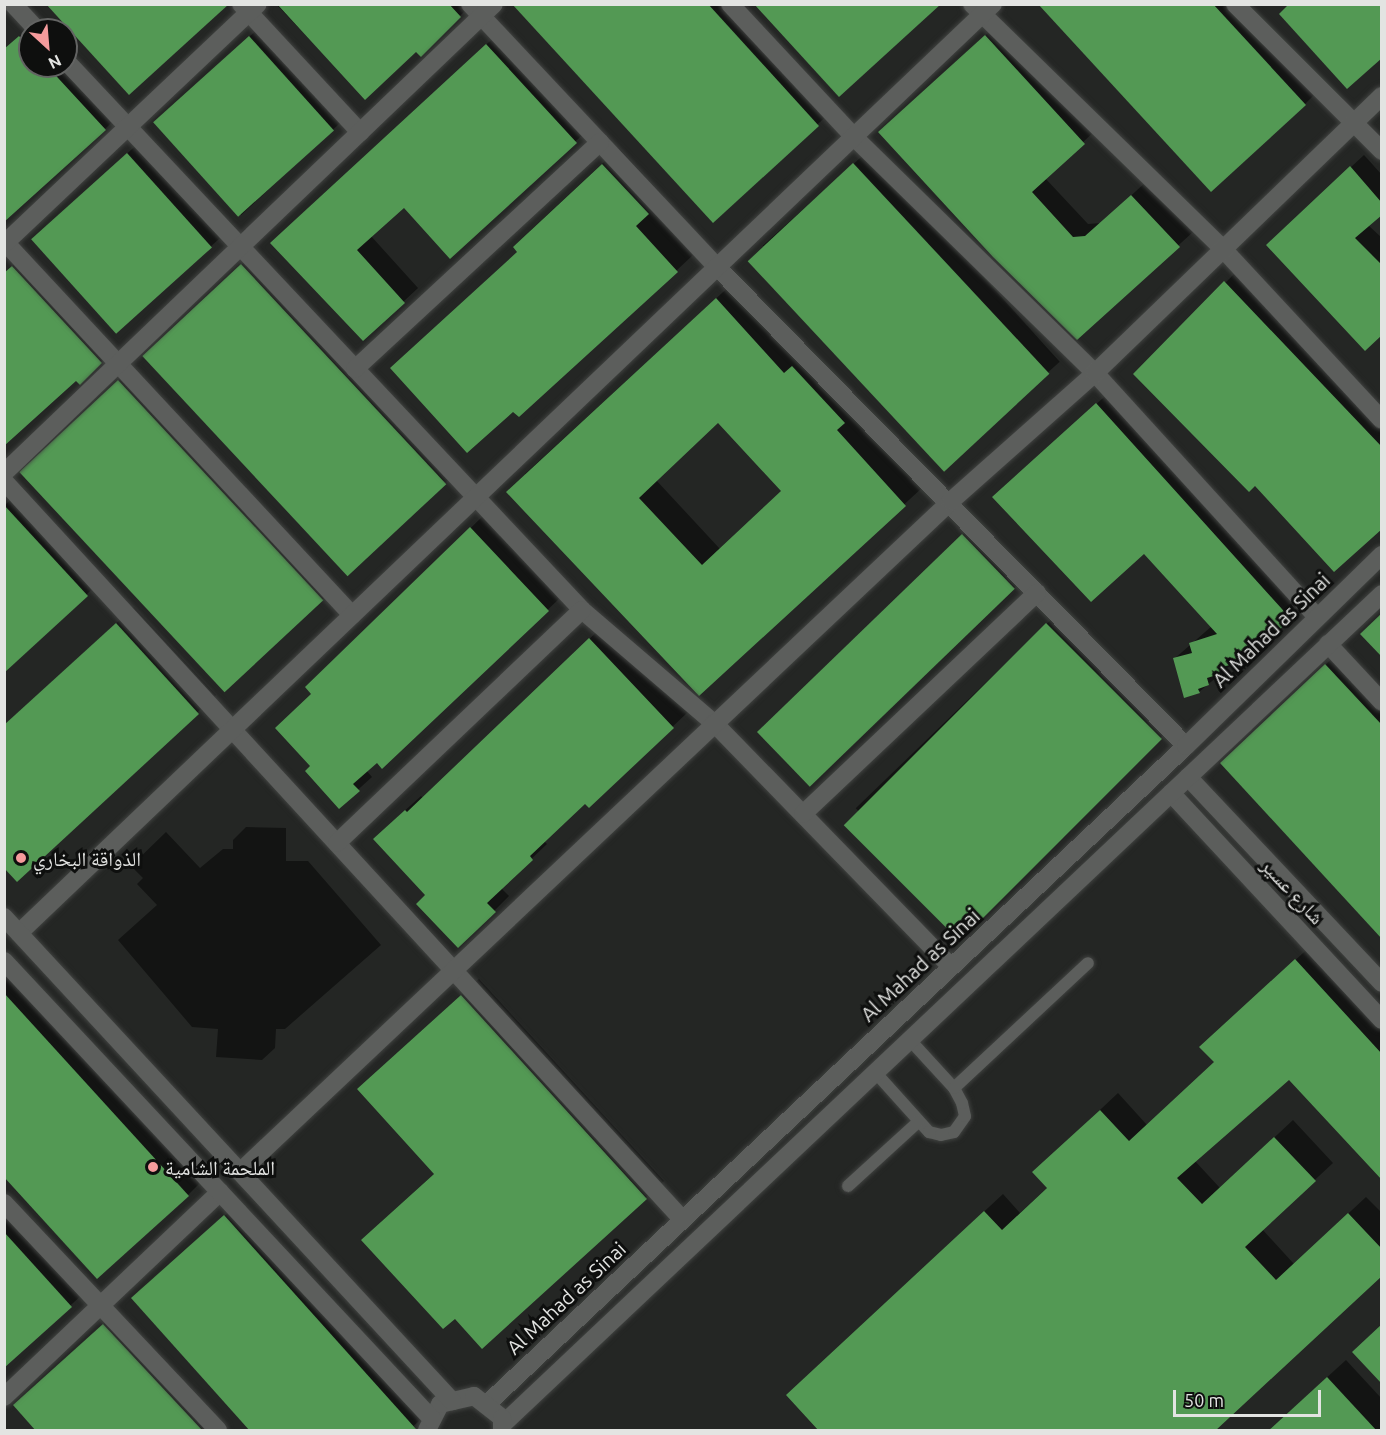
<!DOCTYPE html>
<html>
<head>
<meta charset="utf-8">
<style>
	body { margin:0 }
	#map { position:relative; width:1386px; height:1435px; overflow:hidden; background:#242624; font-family:Ubuntu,"Noto Naskh Arabic",sans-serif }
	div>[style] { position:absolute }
	.shadow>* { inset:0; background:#0007; transform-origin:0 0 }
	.building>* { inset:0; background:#539954; transform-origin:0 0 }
	.roads { filter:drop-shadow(0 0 2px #404240) drop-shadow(0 0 2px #404240) }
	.service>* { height:12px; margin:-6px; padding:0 6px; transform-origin:6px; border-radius:6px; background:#5c5e5c }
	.minor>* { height:18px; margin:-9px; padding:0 9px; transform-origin:9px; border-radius:9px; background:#5c5e5c }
	.tertiary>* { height:18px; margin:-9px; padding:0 9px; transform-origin:9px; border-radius:9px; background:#5c5e5c }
	.dots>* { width:16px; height:16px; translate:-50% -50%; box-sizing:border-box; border:3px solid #0e0f0e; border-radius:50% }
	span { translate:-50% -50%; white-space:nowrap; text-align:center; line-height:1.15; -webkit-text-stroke:6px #0e0f0e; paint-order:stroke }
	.street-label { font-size:20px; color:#e3e4e2 }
	.poi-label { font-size:20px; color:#e3e4e2 }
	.left { translate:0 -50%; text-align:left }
	.frame { position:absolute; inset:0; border:6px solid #e3e4e2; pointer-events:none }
	.north { position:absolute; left:18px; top:18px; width:60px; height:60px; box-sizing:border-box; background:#0e0f0e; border:2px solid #636463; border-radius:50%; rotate:154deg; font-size:16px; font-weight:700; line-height:24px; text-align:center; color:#e3e4e2 }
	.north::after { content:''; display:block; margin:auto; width:21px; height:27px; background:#f59b9c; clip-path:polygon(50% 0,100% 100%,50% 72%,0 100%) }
	.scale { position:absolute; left:1173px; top:1390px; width:148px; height:27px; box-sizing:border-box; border:3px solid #e3e4e2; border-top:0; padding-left:8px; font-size:18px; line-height:21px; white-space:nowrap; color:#e3e4e2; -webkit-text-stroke:4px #0e0f0e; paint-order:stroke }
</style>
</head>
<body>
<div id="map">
	<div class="shadow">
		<div style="clip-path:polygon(276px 4px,472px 4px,421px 54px,416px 50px,365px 98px)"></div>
		<div style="clip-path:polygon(527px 4px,735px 4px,833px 110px,713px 221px)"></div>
		<div style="clip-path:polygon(1040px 4px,1245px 4px,1321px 88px,1305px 104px)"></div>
		<div style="left:265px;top:22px;width:125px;height:149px;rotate:47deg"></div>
		<div style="clip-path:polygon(1000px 22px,1098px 128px,1045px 178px,1088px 224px,1101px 223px,1147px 181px,1193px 232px,1077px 338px,895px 118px)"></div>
		<div style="clip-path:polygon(33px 24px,30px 66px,66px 66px,118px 116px,105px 129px,4px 50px)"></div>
		<div style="clip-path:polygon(501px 31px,590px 128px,450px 257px,404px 206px,371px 236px,418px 288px,363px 339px,286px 229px)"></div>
		<div style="left:141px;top:141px;width:125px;height:128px;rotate:48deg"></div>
		<div style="clip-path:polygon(619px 148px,664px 197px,652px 210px,693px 255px,676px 271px,514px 410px,392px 368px,519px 251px,531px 230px)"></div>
		<div style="left:869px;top:150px;width:285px;height:143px;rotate:48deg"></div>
		<div style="clip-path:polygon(1364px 155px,1382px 175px,1382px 213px,1368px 225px,1382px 238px,1382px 333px,1281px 232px)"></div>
		<div style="clip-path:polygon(255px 252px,459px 469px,446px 482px,158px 343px)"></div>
		<div style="clip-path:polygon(26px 254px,114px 349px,80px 383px,4px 273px)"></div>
		<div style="clip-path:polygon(1241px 267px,1382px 415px,1382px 526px,1255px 484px,1135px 374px)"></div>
		<div style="clip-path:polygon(evenodd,734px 282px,923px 487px,699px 694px,525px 474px,734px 282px,718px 421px,783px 490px,720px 549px,656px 480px,718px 421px)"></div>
		<div style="left:132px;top:368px;width:299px;height:133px;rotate:47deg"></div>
		<div style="clip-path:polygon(1112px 390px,1304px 604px,1199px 692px,1174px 659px,1212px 626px,1145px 552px,1008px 483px)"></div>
		<div style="clip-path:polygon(19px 492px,101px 581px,4px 671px,4px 506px)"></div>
		<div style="clip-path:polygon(484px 515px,561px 597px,383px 767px,377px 761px,366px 770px,372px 777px,340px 806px,312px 766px,313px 694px,307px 687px)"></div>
		<div style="left:976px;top:522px;width:74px;height:302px;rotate:46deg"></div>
		<div style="clip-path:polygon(134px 607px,216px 695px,17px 880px,4px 726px)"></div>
		<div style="left:1060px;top:611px;width:161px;height:284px;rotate:46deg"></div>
		<div style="clip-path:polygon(605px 624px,688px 712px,589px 806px,585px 802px,544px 841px,547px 844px,501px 888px,509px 896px,494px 911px,427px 895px,390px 824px,421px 796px,423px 798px)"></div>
		<div style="clip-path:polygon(1340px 651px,1382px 696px,1382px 937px,1236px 749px)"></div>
		<div style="clip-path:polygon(246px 827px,286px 828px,286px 861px,308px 861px,381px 945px,285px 1029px,276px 1029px,275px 1048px,262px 1060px,216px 1057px,218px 1029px,192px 1027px,118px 940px,157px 905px,137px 884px,143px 878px,131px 866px,166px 832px,200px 868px,223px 849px,233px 849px,233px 840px)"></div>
		<div style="clip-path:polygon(1314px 943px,1382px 1016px,1382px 1177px,1289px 1078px,1195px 1161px,1220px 1188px,1293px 1120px,1333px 1163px,1262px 1229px,1294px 1264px,1366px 1197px,1382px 1213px,1382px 1274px,805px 1378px,1003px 1194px,1020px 1213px,1048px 1187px,1052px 1155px,1118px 1093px,1147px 1125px,1215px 1062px,1219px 1030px)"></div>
		<div style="clip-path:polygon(4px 969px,202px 1181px,188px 1195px,4px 1174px)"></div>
		<div style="clip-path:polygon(479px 979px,664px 1181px,482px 1347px,381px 1222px,435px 1173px,376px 1072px)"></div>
		<div style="clip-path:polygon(238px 1204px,427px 1414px,409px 1430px,146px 1285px)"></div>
		<div style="clip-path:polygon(4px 1205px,84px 1293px,4px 1366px)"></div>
		<div style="clip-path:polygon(117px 1312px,226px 1430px,38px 1430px,28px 1392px)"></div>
		<div style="clip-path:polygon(1346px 1360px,1382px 1399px,1382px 1430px,1269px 1430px)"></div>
	</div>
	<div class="building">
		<div style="clip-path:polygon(46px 4px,229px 4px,129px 95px)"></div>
		<div style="clip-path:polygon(277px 4px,449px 4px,461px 17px,421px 57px,416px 52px,365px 100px)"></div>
		<div style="clip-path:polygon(512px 4px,708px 4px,819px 126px,713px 223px)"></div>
		<div style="clip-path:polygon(754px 4px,941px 4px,839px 97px)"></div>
		<div style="clip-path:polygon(1038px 4px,1213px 4px,1306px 105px,1211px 192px)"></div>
		<div style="clip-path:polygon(1289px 4px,1382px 4px,1382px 58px,1347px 89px,1279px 14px)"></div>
		<div style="clip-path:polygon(985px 35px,1085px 144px,1032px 192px,1073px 237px,1085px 236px,1131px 195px,1180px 247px,1077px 340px,993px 257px,878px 132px)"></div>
		<div style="clip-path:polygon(19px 36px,30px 47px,30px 66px,47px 66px,106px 130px,4px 222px,4px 49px)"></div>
		<div style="left:249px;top:36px;width:127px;height:129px;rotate:48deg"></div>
		<div style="clip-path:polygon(486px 44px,577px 143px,450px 259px,404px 208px,357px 250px,405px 303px,363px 341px,270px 243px)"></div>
		<div style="left:127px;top:153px;width:127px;height:129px;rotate:48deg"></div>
		<div style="left:853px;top:163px;width:288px;height:144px;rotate:47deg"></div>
		<div style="clip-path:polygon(602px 164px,649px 214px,636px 226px,678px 272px,519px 417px,513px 412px,467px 453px,390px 368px,517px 252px,513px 247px)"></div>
		<div style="clip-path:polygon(1350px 166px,1382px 203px,1382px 215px,1355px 238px,1382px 265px,1382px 335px,1365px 351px,1266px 245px)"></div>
		<div style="left:241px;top:264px;width:301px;height:135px;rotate:47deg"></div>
		<div style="clip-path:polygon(12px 266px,102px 363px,80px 385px,76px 381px,4px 446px,4px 273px)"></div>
		<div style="clip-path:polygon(1224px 281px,1382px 447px,1382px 529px,1334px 572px,1255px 486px,1249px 492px,1133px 374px)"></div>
		<div style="clip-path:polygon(evenodd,716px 298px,784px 373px,792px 366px,845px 423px,837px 430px,906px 506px,699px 696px,506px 492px,716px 298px,718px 423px,781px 491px,702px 565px,639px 498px,718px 423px)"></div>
		<div style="left:118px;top:380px;width:301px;height:135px;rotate:47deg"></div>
		<div style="clip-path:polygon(1096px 403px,1291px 619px,1247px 660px,1219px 668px,1220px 674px,1207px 678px,1209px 685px,1198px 689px,1200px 693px,1184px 698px,1173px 658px,1192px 653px,1189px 643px,1217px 634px,1144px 554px,1091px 602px,992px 497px)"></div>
		<div style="clip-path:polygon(4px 505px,88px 596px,4px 673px)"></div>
		<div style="clip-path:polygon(470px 527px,549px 611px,382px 769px,377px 763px,353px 784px,360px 791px,339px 809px,305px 771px,310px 766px,275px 728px,311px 694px,305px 687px)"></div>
		<div style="left:962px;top:534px;width:76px;height:285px;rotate:46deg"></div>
		<div style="clip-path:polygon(1382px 613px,1382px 657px,1360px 634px)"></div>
		<div style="clip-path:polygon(116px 623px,199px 714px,17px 882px,4px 868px,4px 725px)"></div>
		<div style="left:1046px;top:623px;width:164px;height:286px;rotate:45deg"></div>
		<div style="clip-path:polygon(589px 638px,674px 728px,589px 808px,585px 804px,530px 856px,533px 860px,487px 903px,496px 912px,458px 948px,416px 904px,425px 895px,373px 839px,405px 810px,407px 812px)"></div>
		<div style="clip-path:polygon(1325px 664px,1382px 725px,1382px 939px,1220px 763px)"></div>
		<div style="clip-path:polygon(1295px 959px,1382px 1054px,1382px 1180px,1289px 1080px,1177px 1178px,1202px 1204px,1274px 1137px,1316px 1181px,1245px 1247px,1276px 1280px,1348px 1213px,1382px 1249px,1382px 1276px,1215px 1431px,819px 1431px,786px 1395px,984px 1211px,1002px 1230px,1047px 1188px,1032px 1172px,1100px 1110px,1129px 1141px,1214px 1062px,1199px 1047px)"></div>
		<div style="clip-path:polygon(4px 993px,189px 1196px,97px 1279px,4px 1177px)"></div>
		<div style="clip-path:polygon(461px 995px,647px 1199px,482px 1349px,455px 1319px,443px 1329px,361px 1240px,434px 1174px,357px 1089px)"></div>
		<div style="clip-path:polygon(224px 1215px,416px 1429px,416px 1431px,250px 1431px,131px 1298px)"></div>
		<div style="clip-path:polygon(4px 1232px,72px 1307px,4px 1368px)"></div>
		<div style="clip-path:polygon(103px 1324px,203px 1431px,36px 1431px,13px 1405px)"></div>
		<div style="clip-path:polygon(1382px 1324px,1382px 1384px,1352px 1352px)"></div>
		<div style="clip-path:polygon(1327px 1377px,1377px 1431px,1268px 1431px)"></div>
	</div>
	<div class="roads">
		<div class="service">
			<div style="left:875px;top:1072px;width:81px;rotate:48deg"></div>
			<div style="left:929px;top:1132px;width:12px;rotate:14deg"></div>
			<div style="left:941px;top:1135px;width:13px;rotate:-13deg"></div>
			<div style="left:954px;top:1132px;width:19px;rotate:-55deg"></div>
			<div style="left:965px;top:1116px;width:13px;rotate:-103deg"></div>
			<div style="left:962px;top:1103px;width:17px;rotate:-118deg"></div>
			<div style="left:954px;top:1088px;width:65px;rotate:-132.5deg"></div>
			<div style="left:954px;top:1088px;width:183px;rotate:-43deg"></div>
			<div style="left:848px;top:1186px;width:95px;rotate:-42.4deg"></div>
		</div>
		<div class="minor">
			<div style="left:13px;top:4px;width:35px;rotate:47deg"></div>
			<div style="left:241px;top:4px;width:175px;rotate:47.1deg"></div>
			<div style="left:470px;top:4px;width:361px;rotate:46.8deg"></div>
			<div style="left:717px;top:267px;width:670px;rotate:45.6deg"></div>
			<div style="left:730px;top:4px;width:182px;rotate:47deg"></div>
			<div style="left:854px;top:137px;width:337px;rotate:44.4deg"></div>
			<div style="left:1095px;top:373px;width:328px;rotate:47.7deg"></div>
			<div style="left:972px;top:4px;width:351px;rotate:44.3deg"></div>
			<div style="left:1223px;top:249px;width:233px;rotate:47.1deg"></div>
			<div style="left:1235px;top:4px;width:208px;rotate:45deg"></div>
			<div style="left:66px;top:61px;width:753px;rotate:46.77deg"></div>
			<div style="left:582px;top:610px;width:174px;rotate:40.6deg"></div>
			<div style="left:714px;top:723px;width:340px;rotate:45.8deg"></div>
			<div style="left:4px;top:241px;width:511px;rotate:47.06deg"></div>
			<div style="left:4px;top:244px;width:349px;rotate:-43.4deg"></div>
			<div style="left:355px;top:369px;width:334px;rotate:-42.8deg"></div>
			<div style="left:4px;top:473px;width:678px;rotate:-43.75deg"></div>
			<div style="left:4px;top:481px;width:1002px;rotate:47.43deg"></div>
			<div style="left:1328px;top:644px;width:79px;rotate:47deg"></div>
			<div style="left:1188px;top:777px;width:283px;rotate:46.7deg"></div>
			<div style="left:1171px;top:793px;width:310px;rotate:47.1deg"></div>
			<div style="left:803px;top:814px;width:322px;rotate:-43.4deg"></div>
			<div style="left:337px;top:843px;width:338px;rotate:-43.6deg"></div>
			<div style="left:19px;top:933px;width:1346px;rotate:-43.65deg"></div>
			<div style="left:240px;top:1172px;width:978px;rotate:-43.34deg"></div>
			<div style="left:951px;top:501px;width:193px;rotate:-41.6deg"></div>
			<div style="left:1095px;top:373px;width:399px;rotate:-44deg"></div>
			<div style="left:4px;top:1203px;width:312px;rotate:46.7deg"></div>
			<div style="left:4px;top:1397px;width:298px;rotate:-43.5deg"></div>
			<div style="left:486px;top:1405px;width:961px;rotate:-43.27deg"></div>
			<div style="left:1186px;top:746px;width:274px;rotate:-44.3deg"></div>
			<div style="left:502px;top:1425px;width:1210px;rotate:-43.36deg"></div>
			<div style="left:427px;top:1430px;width:29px;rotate:-63deg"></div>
			<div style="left:440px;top:1404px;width:35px;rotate:-13deg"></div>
			<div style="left:474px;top:1396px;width:36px;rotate:38deg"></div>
			<div style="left:502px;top:1418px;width:12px;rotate:90deg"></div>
		</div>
		<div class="tertiary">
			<div style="left:4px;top:917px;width:660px;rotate:47.21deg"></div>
			<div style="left:4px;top:961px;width:627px;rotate:46.94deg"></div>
		</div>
	</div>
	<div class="dots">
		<div style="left:21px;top:858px;background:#f59b9c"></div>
		<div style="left:153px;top:1167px;background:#f59b9c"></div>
	</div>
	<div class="street-label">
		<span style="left:1271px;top:630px;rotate:-44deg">Al Mahad as Sinai</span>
		<span style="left:1293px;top:891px;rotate:47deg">شارع عسير</span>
		<span style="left:920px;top:965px;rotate:-43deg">Al Mahad as Sinai</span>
		<span style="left:566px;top:1298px;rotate:-43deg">Al Mahad as Sinai</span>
	</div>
	<div class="poi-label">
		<span class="left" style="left:33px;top:858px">الذواقة البخاري</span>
		<span class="left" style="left:165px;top:1167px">الملحمة الشامية</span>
	</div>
	<div class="frame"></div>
	<div class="north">N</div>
	<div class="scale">50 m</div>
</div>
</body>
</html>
